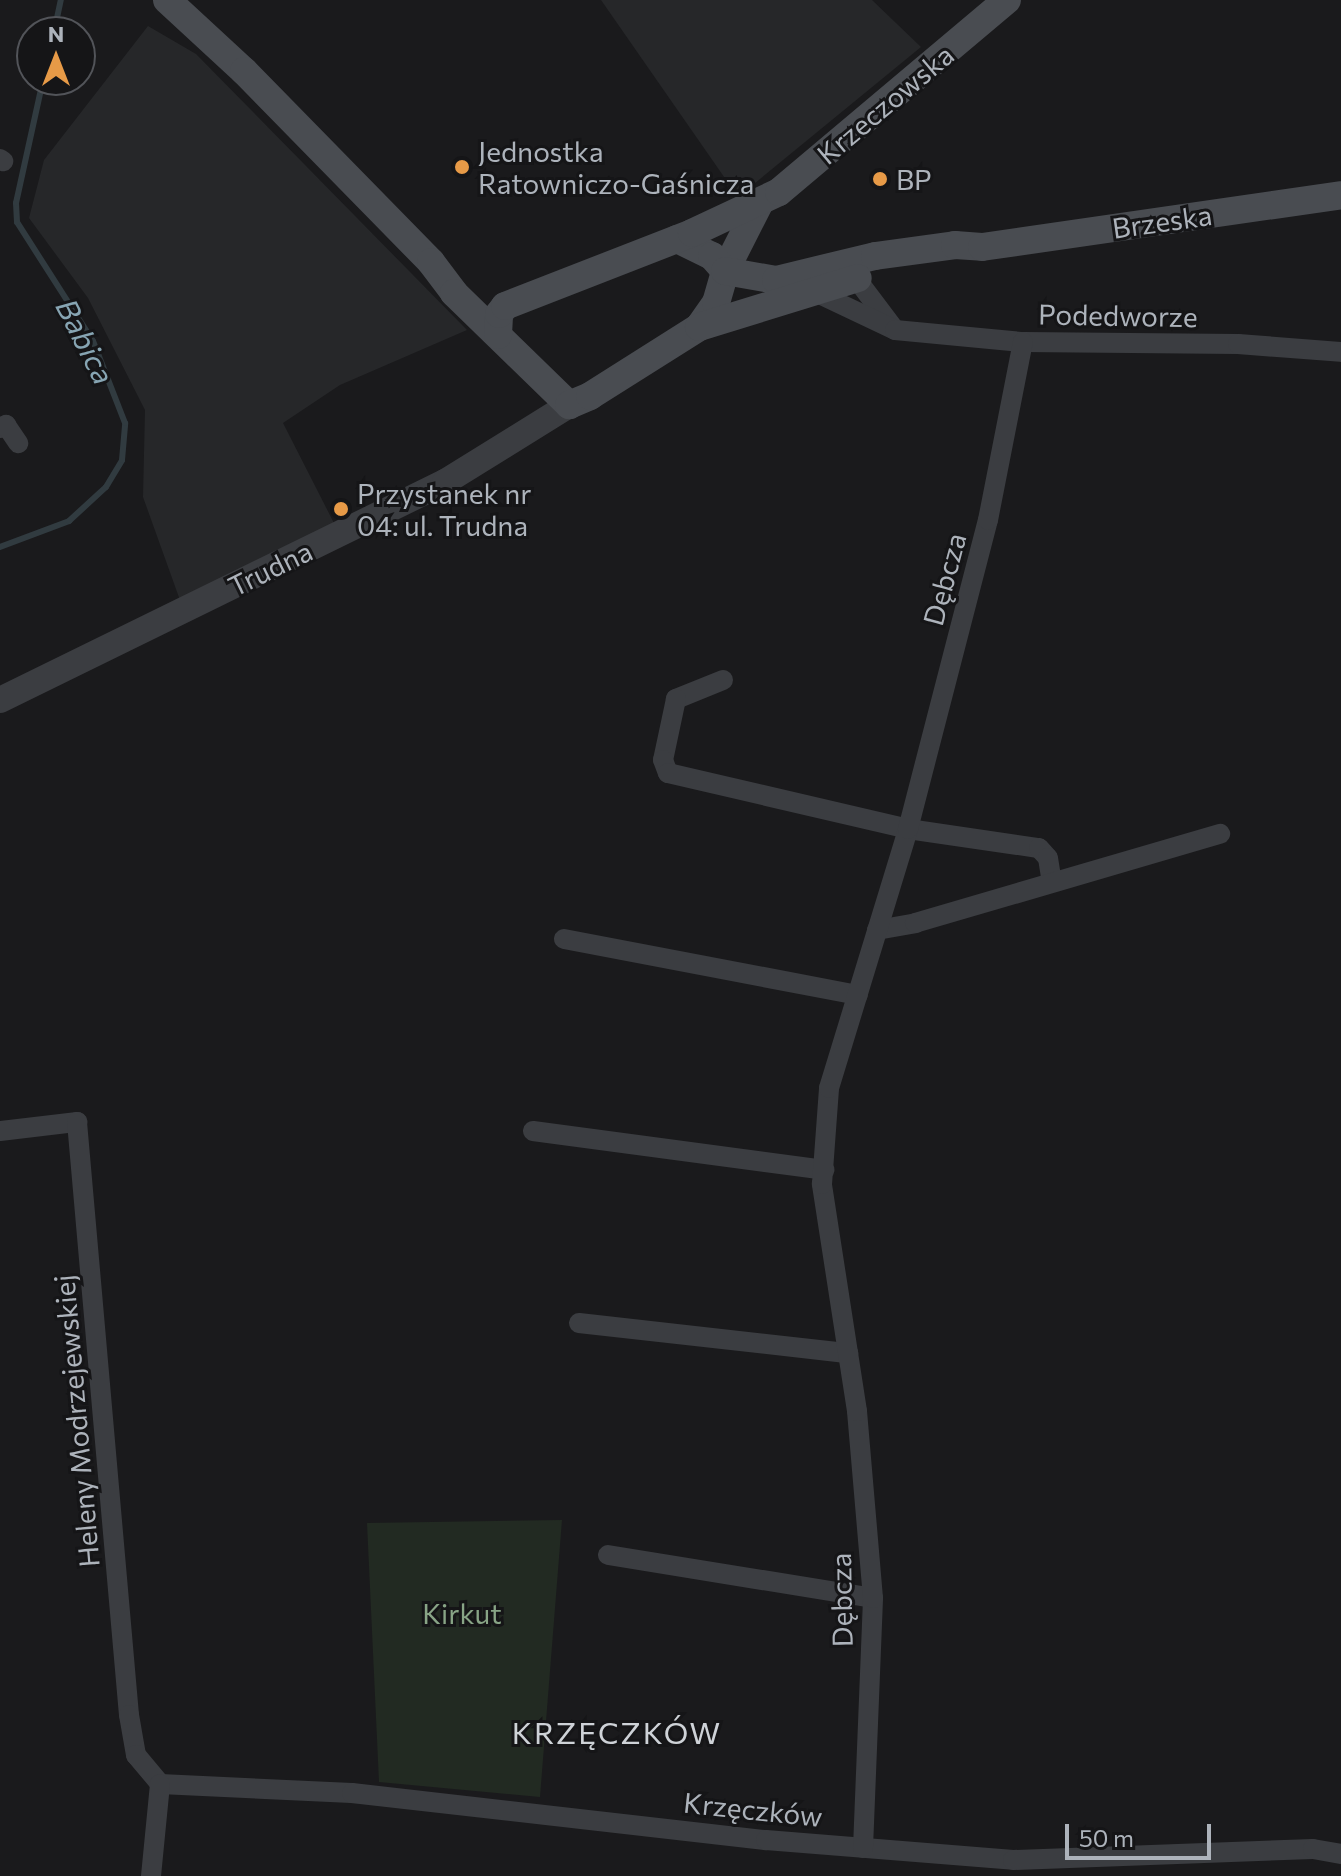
<!DOCTYPE html>
<html>
<head>
<meta charset="utf-8">
<style>
	body { margin:0 }
	#map { position:relative; width:1341px; height:1876px; overflow:hidden; background:#1a1a1c; font-family:Commissioner,sans-serif }
	div>[style] { position:absolute }
	.built>* { inset:0; background:#262729 }
	.green>* { inset:0; background:#222a22 }
	.stream>* { height:6px; margin:-3px; padding:0 3px; transform-origin:3px; border-radius:3px; background:#313b40 }
	.minor>* { height:20px; margin:-10px; padding:0 10px; transform-origin:10px; border-radius:10px; background:#3b3d41 }
	.tertiary>* { height:26px; margin:-13px; padding:0 13px; transform-origin:13px; border-radius:13px; background:#3b3d41 }
	.secondary>* { height:28px; margin:-14px; padding:0 14px; transform-origin:14px; border-radius:14px; background:#494c51 }
	.dots>* { width:22px; height:22px; translate:-50% -50%; box-sizing:border-box; border:4px solid #151517; border-radius:50% }
	span { translate:-50% -50%; white-space:nowrap; text-align:center; line-height:1.15; -webkit-text-stroke:6px #151517; paint-order:stroke }
	.street-label { font-size:28px; color:#adb3bb }
	.poi-label { font-size:28px; color:#adb3bb }
	.left { translate:0 -50%; text-align:left }
	.park-label { font-size:28px; color:#88a486 }
	.water-label { font-size:30px; color:#87a5b3; font-style:italic }
	.neighbourhood-label { font-size:30px; color:#ced2d7; letter-spacing:2px }
	.north { position:absolute; left:16px; top:16px; width:80px; height:80px; box-sizing:border-box; background:#151517; border:2px solid #525459; border-radius:50%; rotate:0deg; font-size:22px; font-weight:700; line-height:32px; text-align:center; color:#adb3bb }
	.north::after { content:''; display:block; margin:auto; width:28px; height:36px; background:#e79a47; clip-path:polygon(50% 0,100% 100%,50% 72%,0 100%) }
	.scale { position:absolute; left:1065px; top:1824px; width:146px; height:36px; box-sizing:border-box; border:4px solid #adb3bb; border-top:0; padding-left:10px; font-size:24px; line-height:28px; white-space:nowrap; color:#adb3bb; -webkit-text-stroke:6px #151517; paint-order:stroke }
</style>
</head>
<body>
<div id="map">
	<div class="built">
		<div style="clip-path:polygon(601px 0,872px 0,921px 47px,738px 197px)"></div>
		<div style="clip-path:polygon(148px 26px,196px 54px,467px 330px,340px 385px,283px 423px,336px 527px,181px 603px,143px 497px,145px 410px,88px 298px,29px 218px,44px 160px)"></div>
	</div>
	<div class="green">
		<div style="clip-path:polygon(562px 1520px,540px 1797px,379px 1782px,367px 1523px)"></div>
	</div>
	<div class="stream">
		<div style="left:54px;top:32px;width:33px;rotate:-78deg"></div>
		<div style="left:0;top:547px;width:74px;rotate:-20.6deg"></div>
		<div style="left:69px;top:521px;width:50px;rotate:-42.6deg"></div>
		<div style="left:106px;top:487px;width:31px;rotate:-59deg"></div>
		<div style="left:122px;top:460px;width:37px;rotate:-85deg"></div>
		<div style="left:125px;top:423px;width:88px;rotate:-111.3deg"></div>
		<div style="left:93px;top:341px;width:141px;rotate:-122.6deg"></div>
		<div style="left:17px;top:222px;width:19px;rotate:-93deg"></div>
		<div style="left:16px;top:203px;width:126px;rotate:-77.6deg"></div>
	</div>
	<div class="minor">
		<div style="left:0;top:159px;width:4px;rotate:34deg"></div>
		<div style="left:849px;top:269px;width:76px;rotate:53deg"></div>
		<div style="left:813px;top:291px;width:91px;rotate:25.4deg"></div>
		<div style="left:895px;top:330px;width:129px;rotate:5.4deg"></div>
		<div style="left:1023px;top:342px;width:215px;rotate:0.5deg"></div>
		<div style="left:1238px;top:344px;width:103px;rotate:4.4deg"></div>
		<div style="left:0;top:428px;width:7px;rotate:-27deg"></div>
		<div style="left:6px;top:425px;width:22px;rotate:56deg"></div>
		<div style="left:723px;top:680px;width:51px;rotate:158deg"></div>
		<div style="left:676px;top:699px;width:62px;rotate:102deg"></div>
		<div style="left:663px;top:760px;width:14px;rotate:69deg"></div>
		<div style="left:668px;top:773px;width:246px;rotate:13.1deg"></div>
		<div style="left:908px;top:829px;width:132px;rotate:8.3deg"></div>
		<div style="left:1039px;top:848px;width:13px;rotate:48deg"></div>
		<div style="left:1048px;top:858px;width:24px;rotate:81deg"></div>
		<div style="left:877px;top:930px;width:39px;rotate:-10deg"></div>
		<div style="left:915px;top:923px;width:318px;rotate:-16.3deg"></div>
		<div style="left:564px;top:939px;width:299px;rotate:10.8deg"></div>
		<div style="left:0;top:1131px;width:78px;rotate:-6.7deg"></div>
		<div style="left:77px;top:1122px;width:595px;rotate:84.99deg"></div>
		<div style="left:129px;top:1715px;width:41px;rotate:80.1deg"></div>
		<div style="left:136px;top:1755px;width:38px;rotate:50deg"></div>
		<div style="left:533px;top:1131px;width:294px;rotate:7.6deg"></div>
		<div style="left:579px;top:1323px;width:271px;rotate:6.4deg"></div>
		<div style="left:608px;top:1555px;width:268px;rotate:9.2deg"></div>
		<div style="left:160px;top:1784px;width:192px;rotate:2.7deg"></div>
		<div style="left:352px;top:1793px;width:417px;rotate:6.5deg"></div>
		<div style="left:766px;top:1840px;width:248px;rotate:4.6deg"></div>
		<div style="left:1013px;top:1860px;width:300px;rotate:-2.1deg"></div>
		<div style="left:1313px;top:1849px;width:28px;rotate:10deg"></div>
		<div style="left:863px;top:1848px;width:250px;rotate:-87.7deg"></div>
		<div style="left:873px;top:1598px;width:188px;rotate:-94.9deg"></div>
		<div style="left:857px;top:1411px;width:230px;rotate:-98.8deg"></div>
		<div style="left:822px;top:1184px;width:96px;rotate:-85.8deg"></div>
		<div style="left:829px;top:1088px;width:271px;rotate:-73deg"></div>
		<div style="left:908px;top:829px;width:319px;rotate:-75.5deg"></div>
		<div style="left:988px;top:520px;width:181px;rotate:-78.9deg"></div>
		<div style="left:151px;top:1876px;width:92px;rotate:-84.4deg"></div>
	</div>
	<div class="tertiary">
		<div style="left:0;top:700px;width:496px;rotate:-26.1deg"></div>
		<div style="left:445px;top:482px;width:146px;rotate:-31.8deg"></div>
	</div>
	<div class="secondary">
		<div style="left:167px;top:0;width:105px;rotate:42.7deg"></div>
		<div style="left:244px;top:71px;width:267px;rotate:45.6deg"></div>
		<div style="left:431px;top:262px;width:39px;rotate:53deg"></div>
		<div style="left:454px;top:293px;width:161px;rotate:44.2deg"></div>
		<div style="left:569px;top:405px;width:23px;rotate:-23deg"></div>
		<div style="left:590px;top:396px;width:129px;rotate:-32.3deg"></div>
		<div style="left:699px;top:327px;width:29px;rotate:-55deg"></div>
		<div style="left:716px;top:303px;width:33px;rotate:-74deg"></div>
		<div style="left:725px;top:271px;width:77px;rotate:-63.1deg"></div>
		<div style="left:677px;top:239px;width:39px;rotate:26deg"></div>
		<div style="left:712px;top:256px;width:20px;rotate:49deg"></div>
		<div style="left:725px;top:271px;width:52px;rotate:10deg"></div>
		<div style="left:776px;top:280px;width:102px;rotate:-13.6deg"></div>
		<div style="left:875px;top:256px;width:81px;rotate:-7.8deg"></div>
		<div style="left:955px;top:245px;width:27px;rotate:4deg"></div>
		<div style="left:982px;top:247px;width:363px;rotate:-8.2deg"></div>
		<div style="left:699px;top:327px;width:166px;rotate:-17.1deg"></div>
		<div style="left:498px;top:335px;width:21px;rotate:-87deg"></div>
		<div style="left:499px;top:314px;width:10px;rotate:-53deg"></div>
		<div style="left:505px;top:306px;width:201px;rotate:-21.3deg"></div>
		<div style="left:692px;top:233px;width:96px;rotate:-25.2deg"></div>
		<div style="left:779px;top:192px;width:298px;rotate:-40.1deg"></div>
	</div>
	<div class="dots">
		<div style="left:462px;top:167px;background:#e79a47"></div>
		<div style="left:880px;top:179px;background:#e79a47"></div>
		<div style="left:341px;top:509px;background:#e79a47"></div>
	</div>
	<div class="street-label">
		<span style="left:885px;top:104px;rotate:-40deg">Krzeczowska</span>
		<span style="left:1162px;top:221px;rotate:-8deg">Brzeska</span>
		<span style="left:1118px;top:315px;rotate:1deg">Podedworze</span>
		<span style="left:270px;top:568px;rotate:-26deg">Trudna</span>
		<span style="left:944px;top:579px;rotate:-75deg">Dębcza</span>
		<span style="left:76px;top:1421px;rotate:-95deg">Heleny Modrzejewskiej</span>
		<span style="left:841px;top:1600px;rotate:-91deg">Dębcza</span>
		<span style="left:753px;top:1809px;rotate:6deg">Krzęczków</span>
	</div>
	<div class="poi-label">
		<span class="left" style="left:478px;top:167px">Jednostka<br>Ratowniczo-Gaśnicza</span>
		<span class="left" style="left:896px;top:179px">BP</span>
		<span class="left" style="left:357px;top:509px">Przystanek nr<br>04: ul. Trudna</span>
	</div>
	<div class="park-label">
		<span style="left:462px;top:1613px">Kirkut</span>
	</div>
	<div class="water-label">
		<span style="left:86px;top:341px;rotate:63deg">Babica</span>
	</div>
	<div class="neighbourhood-label">
		<span style="left:617px;top:1732px">KRZĘCZKÓW</span>
	</div>
	<div class="north">N</div>
	<div class="scale">50 m</div>
</div>
</body>
</html>
